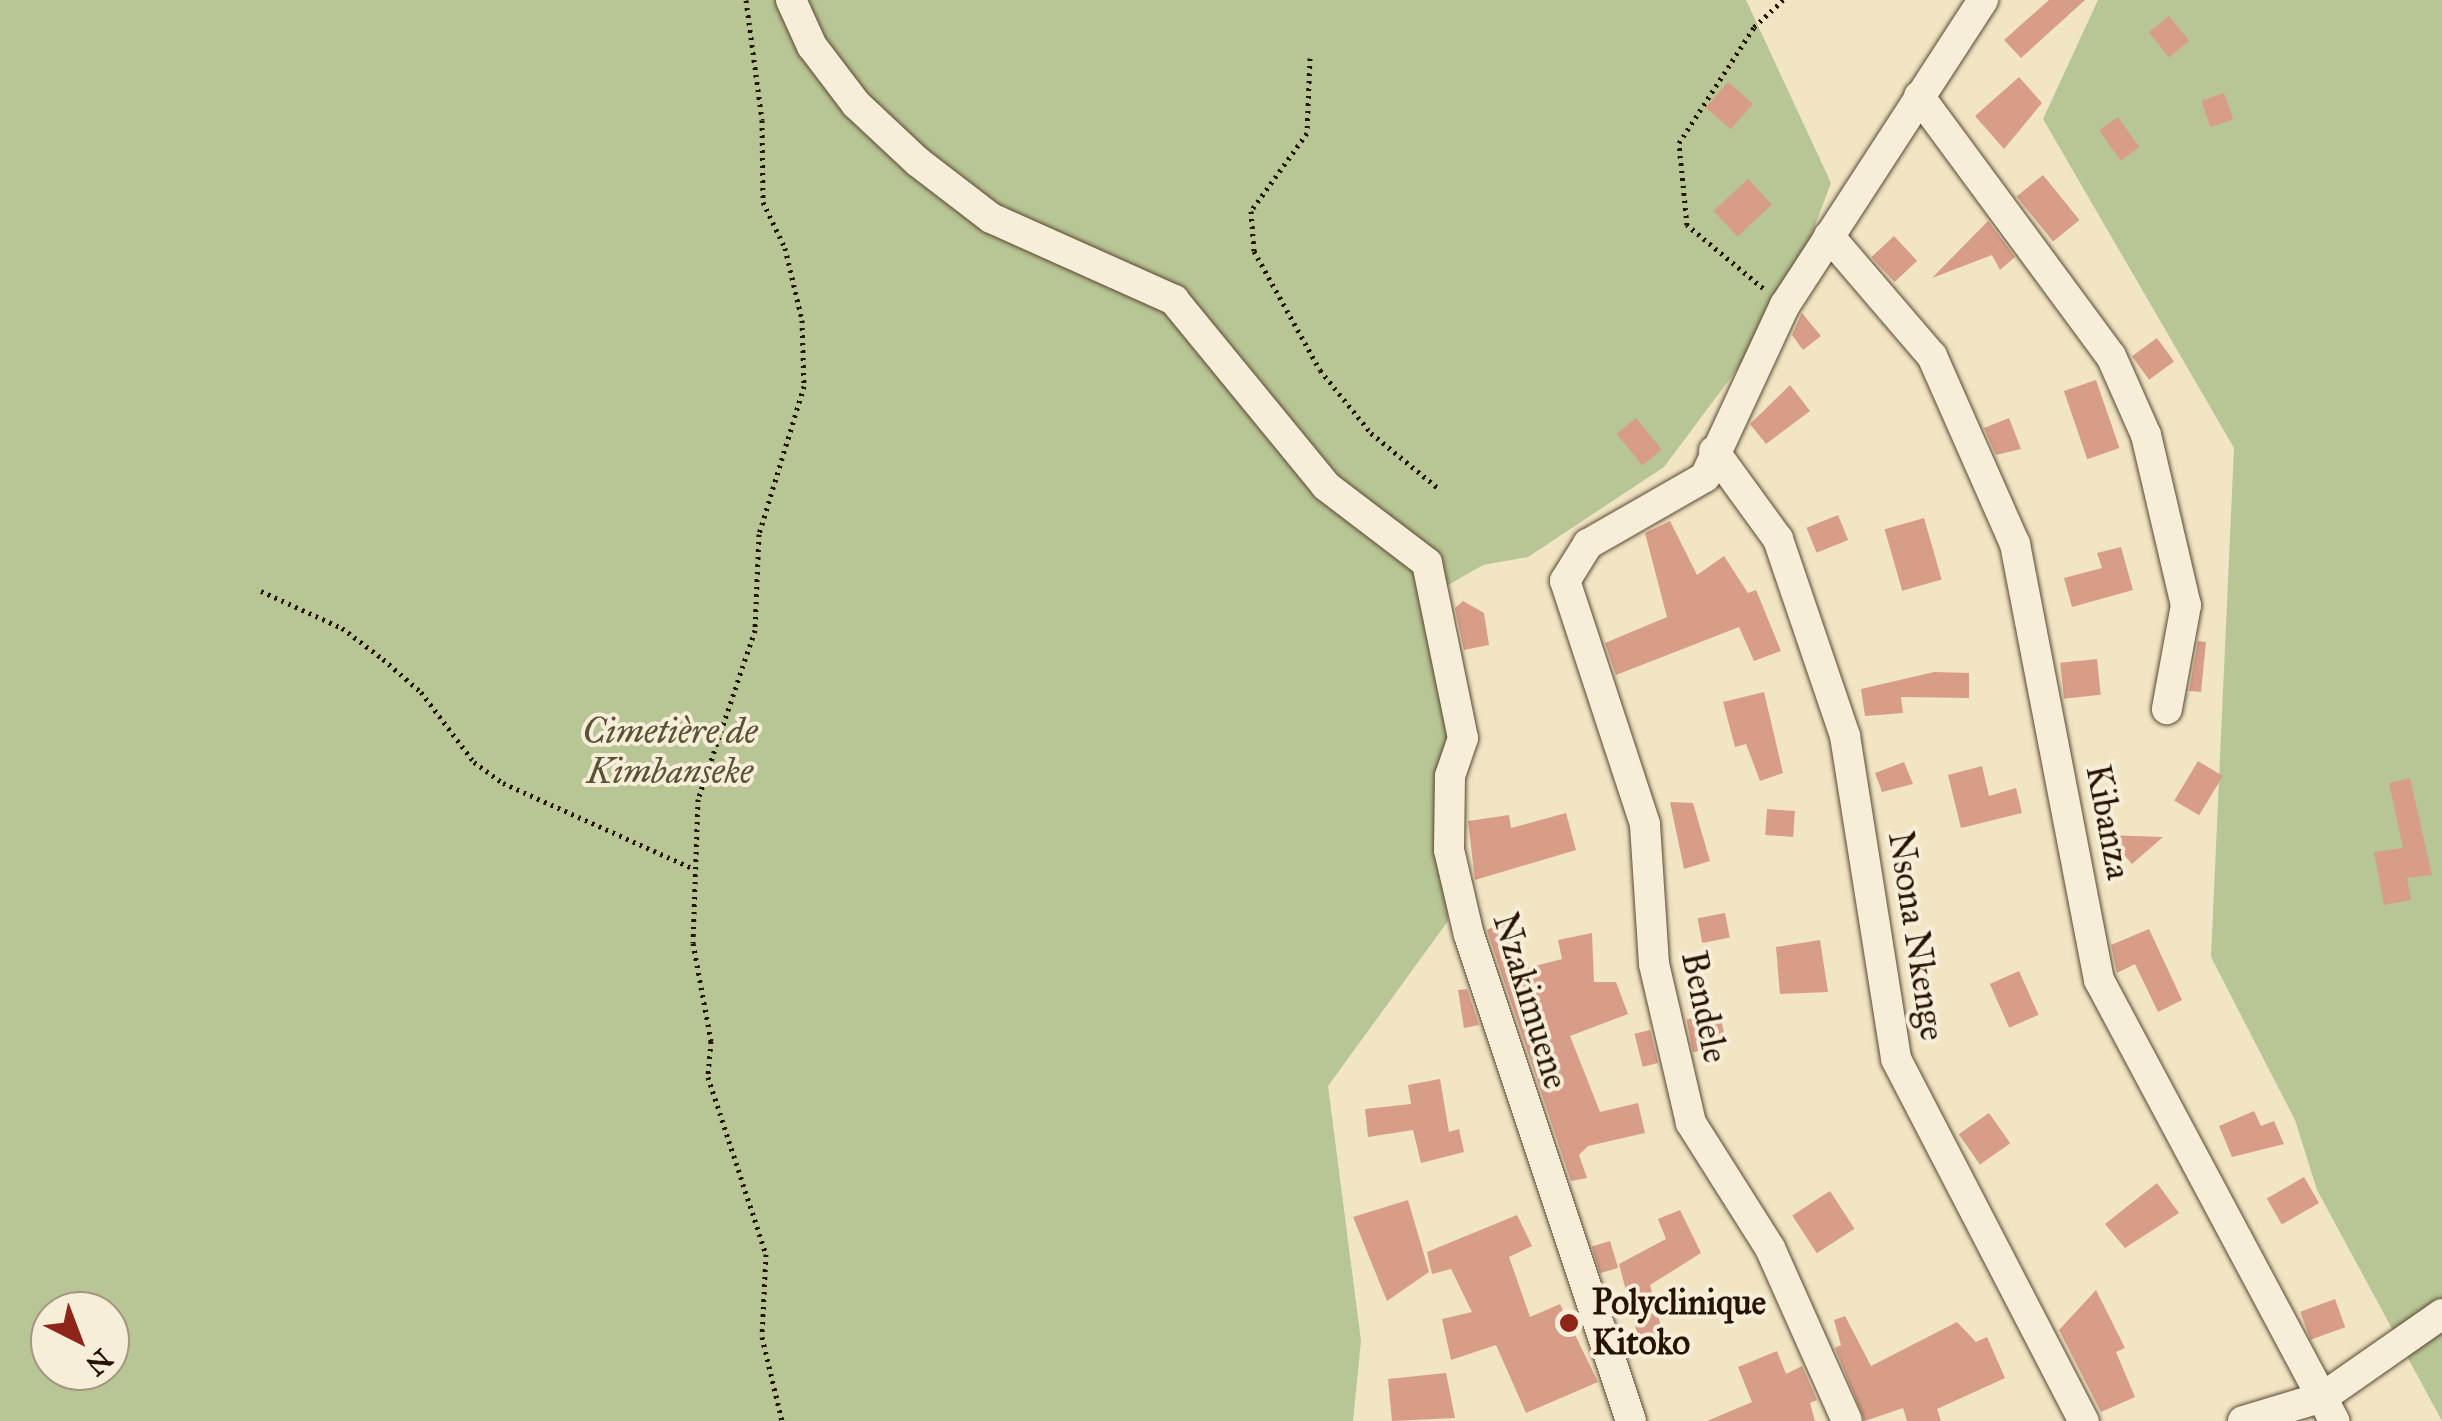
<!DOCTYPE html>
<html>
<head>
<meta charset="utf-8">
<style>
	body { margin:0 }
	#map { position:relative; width:2442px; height:1421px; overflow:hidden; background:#f1e5c4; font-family:"IM FELL Great Primer",serif }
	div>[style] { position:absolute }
	.green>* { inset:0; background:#b8c595 }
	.building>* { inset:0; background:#d89d89; transform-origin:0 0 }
	.path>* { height:5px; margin-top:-2.5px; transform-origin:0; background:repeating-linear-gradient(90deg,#271400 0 2.5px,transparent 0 7.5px) }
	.roads { filter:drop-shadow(0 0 2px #5a4831) drop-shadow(0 0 2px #5a4831) }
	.minor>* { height:30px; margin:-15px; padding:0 15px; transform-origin:15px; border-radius:15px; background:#f6eed9 }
	.dots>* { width:28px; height:28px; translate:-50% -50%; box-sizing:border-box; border:5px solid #f6eed9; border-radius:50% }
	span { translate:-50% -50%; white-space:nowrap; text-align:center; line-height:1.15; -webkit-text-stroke:8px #f6eed9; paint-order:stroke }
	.park-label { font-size:35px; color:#5a5234; font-style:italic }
	.street-label { font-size:35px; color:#271400 }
	.poi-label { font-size:35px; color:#271400; font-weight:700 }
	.left { translate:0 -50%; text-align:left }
	.north { position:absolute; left:30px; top:1291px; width:100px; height:100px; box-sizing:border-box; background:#f6eed9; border:2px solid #a39782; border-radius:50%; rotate:138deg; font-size:28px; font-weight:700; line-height:40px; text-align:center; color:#271400 }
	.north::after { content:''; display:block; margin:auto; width:35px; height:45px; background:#8f2418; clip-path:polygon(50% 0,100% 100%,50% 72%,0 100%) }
</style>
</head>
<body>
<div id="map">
	<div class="green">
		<div style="clip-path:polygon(evenodd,0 0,1746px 0,1831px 183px,1785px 305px,1664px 467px,1528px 557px,1483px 565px,1436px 592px,1458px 681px,1444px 826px,1448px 921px,1328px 1086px,1361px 1341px,1353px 1421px,0 1421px,0 0,50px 1311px,110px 1311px,110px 1371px,50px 1371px,50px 1311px)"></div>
		<div style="clip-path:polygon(2098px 0,2442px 0,2442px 1421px,2317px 1190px,2295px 1120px,2211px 957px,2234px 448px,2043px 119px)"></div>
	</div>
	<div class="building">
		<div style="clip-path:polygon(2049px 0,2085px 0,2021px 58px,2004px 40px)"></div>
		<div style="left:2169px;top:16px;width:32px;height:26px;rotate:51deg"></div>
		<div style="clip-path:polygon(2019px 77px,2042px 103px,2004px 149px,1975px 116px)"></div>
		<div style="left:1728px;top:82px;width:33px;height:34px;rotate:41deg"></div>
		<div style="left:2224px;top:93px;width:28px;height:24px;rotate:71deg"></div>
		<div style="left:2118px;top:117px;width:37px;height:23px;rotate:55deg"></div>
		<div style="left:2043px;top:175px;width:58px;height:34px;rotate:51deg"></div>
		<div style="left:1748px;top:179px;width:35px;height:47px;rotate:47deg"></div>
		<div style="clip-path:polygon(1988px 221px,2015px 257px,2000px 270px,1992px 255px,1932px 278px)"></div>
		<div style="left:1894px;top:236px;width:34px;height:31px;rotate:47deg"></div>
		<div style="clip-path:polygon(1802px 313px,1821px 336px,1803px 350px,1792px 335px)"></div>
		<div style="left:2157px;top:338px;width:29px;height:31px;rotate:54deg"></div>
		<div style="left:2096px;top:380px;width:72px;height:34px;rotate:71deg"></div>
		<div style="clip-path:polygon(1790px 385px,1810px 411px,1766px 444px,1750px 424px)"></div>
		<div style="left:1636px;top:418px;width:41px;height:25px;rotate:51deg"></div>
		<div style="clip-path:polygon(2009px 418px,2021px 449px,1996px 455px,1984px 428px)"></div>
		<div style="left:1838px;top:515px;width:27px;height:34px;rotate:68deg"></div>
		<div style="left:1924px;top:518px;width:64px;height:41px;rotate:74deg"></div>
		<div style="clip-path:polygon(1670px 521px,1697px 575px,1724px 556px,1748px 593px,1756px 590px,1781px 651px,1754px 661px,1739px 627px,1616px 675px,1605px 643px,1667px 617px,1645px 533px)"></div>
		<div style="clip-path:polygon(2121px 547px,2133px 590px,2072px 607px,2064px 578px,2102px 568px,2097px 553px)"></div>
		<div style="clip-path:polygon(1463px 601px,1484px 613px,1489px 645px,1464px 650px,1455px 608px)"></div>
		<div style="clip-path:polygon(2198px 641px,2206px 642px,2201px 692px,2189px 691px)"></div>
		<div style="left:2097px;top:659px;width:36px;height:37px;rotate:84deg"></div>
		<div style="clip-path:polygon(1934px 672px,1969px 673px,1969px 698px,1901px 697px,1903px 713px,1865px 716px,1861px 689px)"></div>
		<div style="clip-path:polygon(1764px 692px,1783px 773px,1760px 781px,1746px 744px,1735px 747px,1723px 702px)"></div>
		<div style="left:2198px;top:761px;width:29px;height:46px;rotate:31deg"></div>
		<div style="clip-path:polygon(1904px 762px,1913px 784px,1882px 792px,1875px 773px)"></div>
		<div style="clip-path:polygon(1982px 766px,1989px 796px,2016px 788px,2022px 813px,1961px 828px,1948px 775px)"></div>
		<div style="clip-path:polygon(2410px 778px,2432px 875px,2407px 878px,2411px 900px,2384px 905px,2374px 852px,2403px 848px,2389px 783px)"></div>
		<div style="clip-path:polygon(1670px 802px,1693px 803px,1710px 861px,1684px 869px)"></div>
		<div style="left:1767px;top:809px;width:28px;height:26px;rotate:4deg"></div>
		<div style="clip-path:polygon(1566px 813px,1576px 850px,1475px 880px,1468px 821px,1509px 815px,1511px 828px)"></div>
		<div style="clip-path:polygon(2107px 835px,2163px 837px,2132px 864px)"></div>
		<div style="left:1725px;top:913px;width:25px;height:28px;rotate:79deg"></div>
		<div style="clip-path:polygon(1504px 921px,1519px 970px,1562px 959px,1558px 940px,1592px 933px,1594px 982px,1616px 982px,1628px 1014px,1570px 1036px,1600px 1112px,1638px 1103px,1645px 1133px,1588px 1146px,1579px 1155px,1587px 1178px,1571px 1181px,1487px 930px)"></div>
		<div style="clip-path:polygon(2149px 929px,2182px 1000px,2158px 1012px,2135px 964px,2117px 973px,2111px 945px)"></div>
		<div style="clip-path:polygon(1820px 940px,1828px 992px,1780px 994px,1776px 947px)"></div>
		<div style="left:2019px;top:971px;width:48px;height:32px;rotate:66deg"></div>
		<div style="clip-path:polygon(1467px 989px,1479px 1025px,1464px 1028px,1458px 990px)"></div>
		<div style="left:1720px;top:1013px;width:33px;height:34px;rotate:79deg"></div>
		<div style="left:1650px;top:1030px;width:34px;height:16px;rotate:76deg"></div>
		<div style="clip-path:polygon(1440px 1079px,1449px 1132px,1459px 1129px,1464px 1152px,1421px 1163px,1413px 1130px,1368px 1137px,1365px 1109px,1411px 1104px,1408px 1085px)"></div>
		<div style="clip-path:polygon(2254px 1111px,2261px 1126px,2274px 1121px,2284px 1144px,2232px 1157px,2219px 1126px)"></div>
		<div style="left:1989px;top:1113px;width:37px;height:37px;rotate:55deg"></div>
		<div style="left:2304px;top:1177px;width:30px;height:43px;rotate:60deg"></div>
		<div style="clip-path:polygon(2157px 1183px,2179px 1213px,2125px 1248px,2105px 1224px)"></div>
		<div style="left:1830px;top:1191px;width:45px;height:45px;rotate:57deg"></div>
		<div style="clip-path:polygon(1408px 1200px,1429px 1272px,1387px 1301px,1353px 1217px)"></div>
		<div style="clip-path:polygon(1680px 1210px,1701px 1253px,1650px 1285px,1663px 1334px,1639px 1340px,1619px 1264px,1666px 1239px,1658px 1219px)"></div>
		<div style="clip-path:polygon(1517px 1215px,1532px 1246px,1509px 1257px,1530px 1317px,1560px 1304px,1598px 1382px,1526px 1413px,1496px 1345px,1451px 1360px,1442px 1319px,1472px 1312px,1451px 1269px,1432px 1274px,1427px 1252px)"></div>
		<div style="left:1610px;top:1241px;width:28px;height:19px;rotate:73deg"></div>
		<div style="clip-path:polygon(2096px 1290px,2125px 1348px,2116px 1352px,2135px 1397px,2101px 1412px,2059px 1330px)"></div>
		<div style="left:2335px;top:1299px;width:30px;height:37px;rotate:70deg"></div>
		<div style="clip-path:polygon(1845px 1316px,1871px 1366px,1957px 1322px,1976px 1342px,1987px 1337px,2005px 1378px,1937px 1409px,1941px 1421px,1907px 1421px,1903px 1408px,1865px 1421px,1835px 1348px,1841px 1345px,1834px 1320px)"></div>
		<div style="clip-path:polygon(1777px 1351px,1786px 1374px,1802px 1366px,1817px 1400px,1810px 1403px,1815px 1421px,1707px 1421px,1752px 1402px,1738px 1367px)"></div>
		<div style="clip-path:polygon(1446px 1373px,1455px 1418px,1392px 1421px,1388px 1379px)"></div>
	</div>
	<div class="path">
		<div style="left:746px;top:0;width:121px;rotate:82.4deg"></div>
		<div style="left:762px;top:120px;width:82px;rotate:89.3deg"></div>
		<div style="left:763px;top:202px;width:51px;rotate:64.4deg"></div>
		<div style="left:785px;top:248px;width:74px;rotate:76.7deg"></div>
		<div style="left:802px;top:320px;width:66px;rotate:88.3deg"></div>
		<div style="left:804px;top:386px;width:155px;rotate:106.9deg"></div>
		<div style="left:759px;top:534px;width:96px;rotate:92.4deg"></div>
		<div style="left:755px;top:630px;width:178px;rotate:108.6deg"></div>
		<div style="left:698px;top:799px;width:144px;rotate:92deg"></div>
		<div style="left:693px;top:943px;width:100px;rotate:79.6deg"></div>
		<div style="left:711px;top:1041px;width:36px;rotate:95deg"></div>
		<div style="left:708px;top:1077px;width:186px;rotate:71.9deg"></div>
		<div style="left:766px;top:1254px;width:83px;rotate:92.8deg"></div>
		<div style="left:762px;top:1337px;width:86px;rotate:76.6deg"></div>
		<div style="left:1310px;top:58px;width:75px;rotate:92.3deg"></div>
		<div style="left:1307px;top:133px;width:96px;rotate:125.7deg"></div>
		<div style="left:1251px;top:211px;width:40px;rotate:85.7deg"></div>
		<div style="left:1254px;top:251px;width:136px;rotate:61deg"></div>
		<div style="left:1320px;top:370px;width:81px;rotate:51deg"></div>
		<div style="left:1371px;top:433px;width:87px;rotate:39.4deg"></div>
		<div style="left:1763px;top:288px;width:99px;rotate:-140.3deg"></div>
		<div style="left:1687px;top:225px;width:82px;rotate:-95.6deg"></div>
		<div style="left:1679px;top:143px;width:138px;rotate:-57.1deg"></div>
		<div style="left:1754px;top:27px;width:40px;rotate:-43deg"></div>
		<div style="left:261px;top:591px;width:89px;rotate:24.6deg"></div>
		<div style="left:342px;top:628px;width:51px;rotate:37.1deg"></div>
		<div style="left:383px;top:659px;width:50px;rotate:41deg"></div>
		<div style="left:421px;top:692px;width:88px;rotate:52.9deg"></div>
		<div style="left:474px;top:762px;width:36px;rotate:36deg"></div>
		<div style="left:503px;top:783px;width:209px;rotate:24.2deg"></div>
	</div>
	<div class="roads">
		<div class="minor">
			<div style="left:791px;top:0;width:51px;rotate:65.5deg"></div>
			<div style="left:812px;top:46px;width:73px;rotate:52.8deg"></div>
			<div style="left:856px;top:104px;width:85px;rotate:43.1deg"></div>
			<div style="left:918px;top:162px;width:92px;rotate:37.5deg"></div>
			<div style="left:991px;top:218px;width:201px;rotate:24.1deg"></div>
			<div style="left:1174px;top:300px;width:240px;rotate:50.7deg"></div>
			<div style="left:1326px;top:486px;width:127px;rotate:37.3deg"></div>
			<div style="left:1427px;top:563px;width:179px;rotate:78.4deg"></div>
			<div style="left:1463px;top:738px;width:40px;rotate:108.9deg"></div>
			<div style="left:1450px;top:776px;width:74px;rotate:90.8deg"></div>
			<div style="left:1449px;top:850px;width:87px;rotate:76.8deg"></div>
			<div style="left:1469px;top:935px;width:512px;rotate:71.57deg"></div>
			<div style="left:1919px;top:96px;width:323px;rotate:53.6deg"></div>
			<div style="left:2111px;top:356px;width:86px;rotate:66.1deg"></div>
			<div style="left:2146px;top:435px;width:175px;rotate:76.8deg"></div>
			<div style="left:2186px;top:605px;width:106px;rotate:100.4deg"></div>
			<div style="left:1829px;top:236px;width:158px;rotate:49.4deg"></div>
			<div style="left:1932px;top:356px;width:206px;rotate:66.2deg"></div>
			<div style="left:2015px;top:544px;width:444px;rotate:79.1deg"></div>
			<div style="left:2099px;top:980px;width:500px;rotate:61.9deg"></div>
			<div style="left:1714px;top:451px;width:109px;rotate:54deg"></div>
			<div style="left:1778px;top:539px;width:208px;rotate:71.2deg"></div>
			<div style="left:1845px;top:736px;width:327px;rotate:81deg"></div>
			<div style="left:1896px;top:1059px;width:408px;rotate:62.6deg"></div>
			<div style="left:1847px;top:1421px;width:189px;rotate:-114deg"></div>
			<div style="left:1770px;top:1248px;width:148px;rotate:-122.3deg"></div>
			<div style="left:1691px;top:1123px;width:163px;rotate:-103.1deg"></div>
			<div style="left:1654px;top:964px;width:140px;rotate:-93.7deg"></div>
			<div style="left:1645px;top:824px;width:256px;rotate:-108.2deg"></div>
			<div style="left:1565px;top:581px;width:44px;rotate:-58.1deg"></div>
			<div style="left:1588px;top:544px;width:135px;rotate:-29.8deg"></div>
			<div style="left:1705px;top:477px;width:190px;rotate:-65.1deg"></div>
			<div style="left:1785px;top:305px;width:364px;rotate:-57deg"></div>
			<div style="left:2243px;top:1421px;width:84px;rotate:-16.7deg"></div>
			<div style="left:2323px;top:1397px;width:145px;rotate:-34.9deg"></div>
		</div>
	</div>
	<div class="dots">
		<div style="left:1569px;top:1323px;background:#8f2418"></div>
	</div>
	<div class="park-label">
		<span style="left:670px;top:752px">Cimetière de<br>Kimbanseke</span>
	</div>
	<div class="street-label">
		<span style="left:2108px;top:822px;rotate:79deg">Kibanza</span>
		<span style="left:1916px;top:936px;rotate:81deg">Nsona Nkenge</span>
		<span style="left:1530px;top:1001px;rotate:73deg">Nzakimuene</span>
		<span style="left:1704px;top:1007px;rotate:78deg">Bendele</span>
	</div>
	<div class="poi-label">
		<span class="left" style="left:1592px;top:1323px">Polyclinique<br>Kitoko</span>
	</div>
	<div class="north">N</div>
</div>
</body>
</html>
